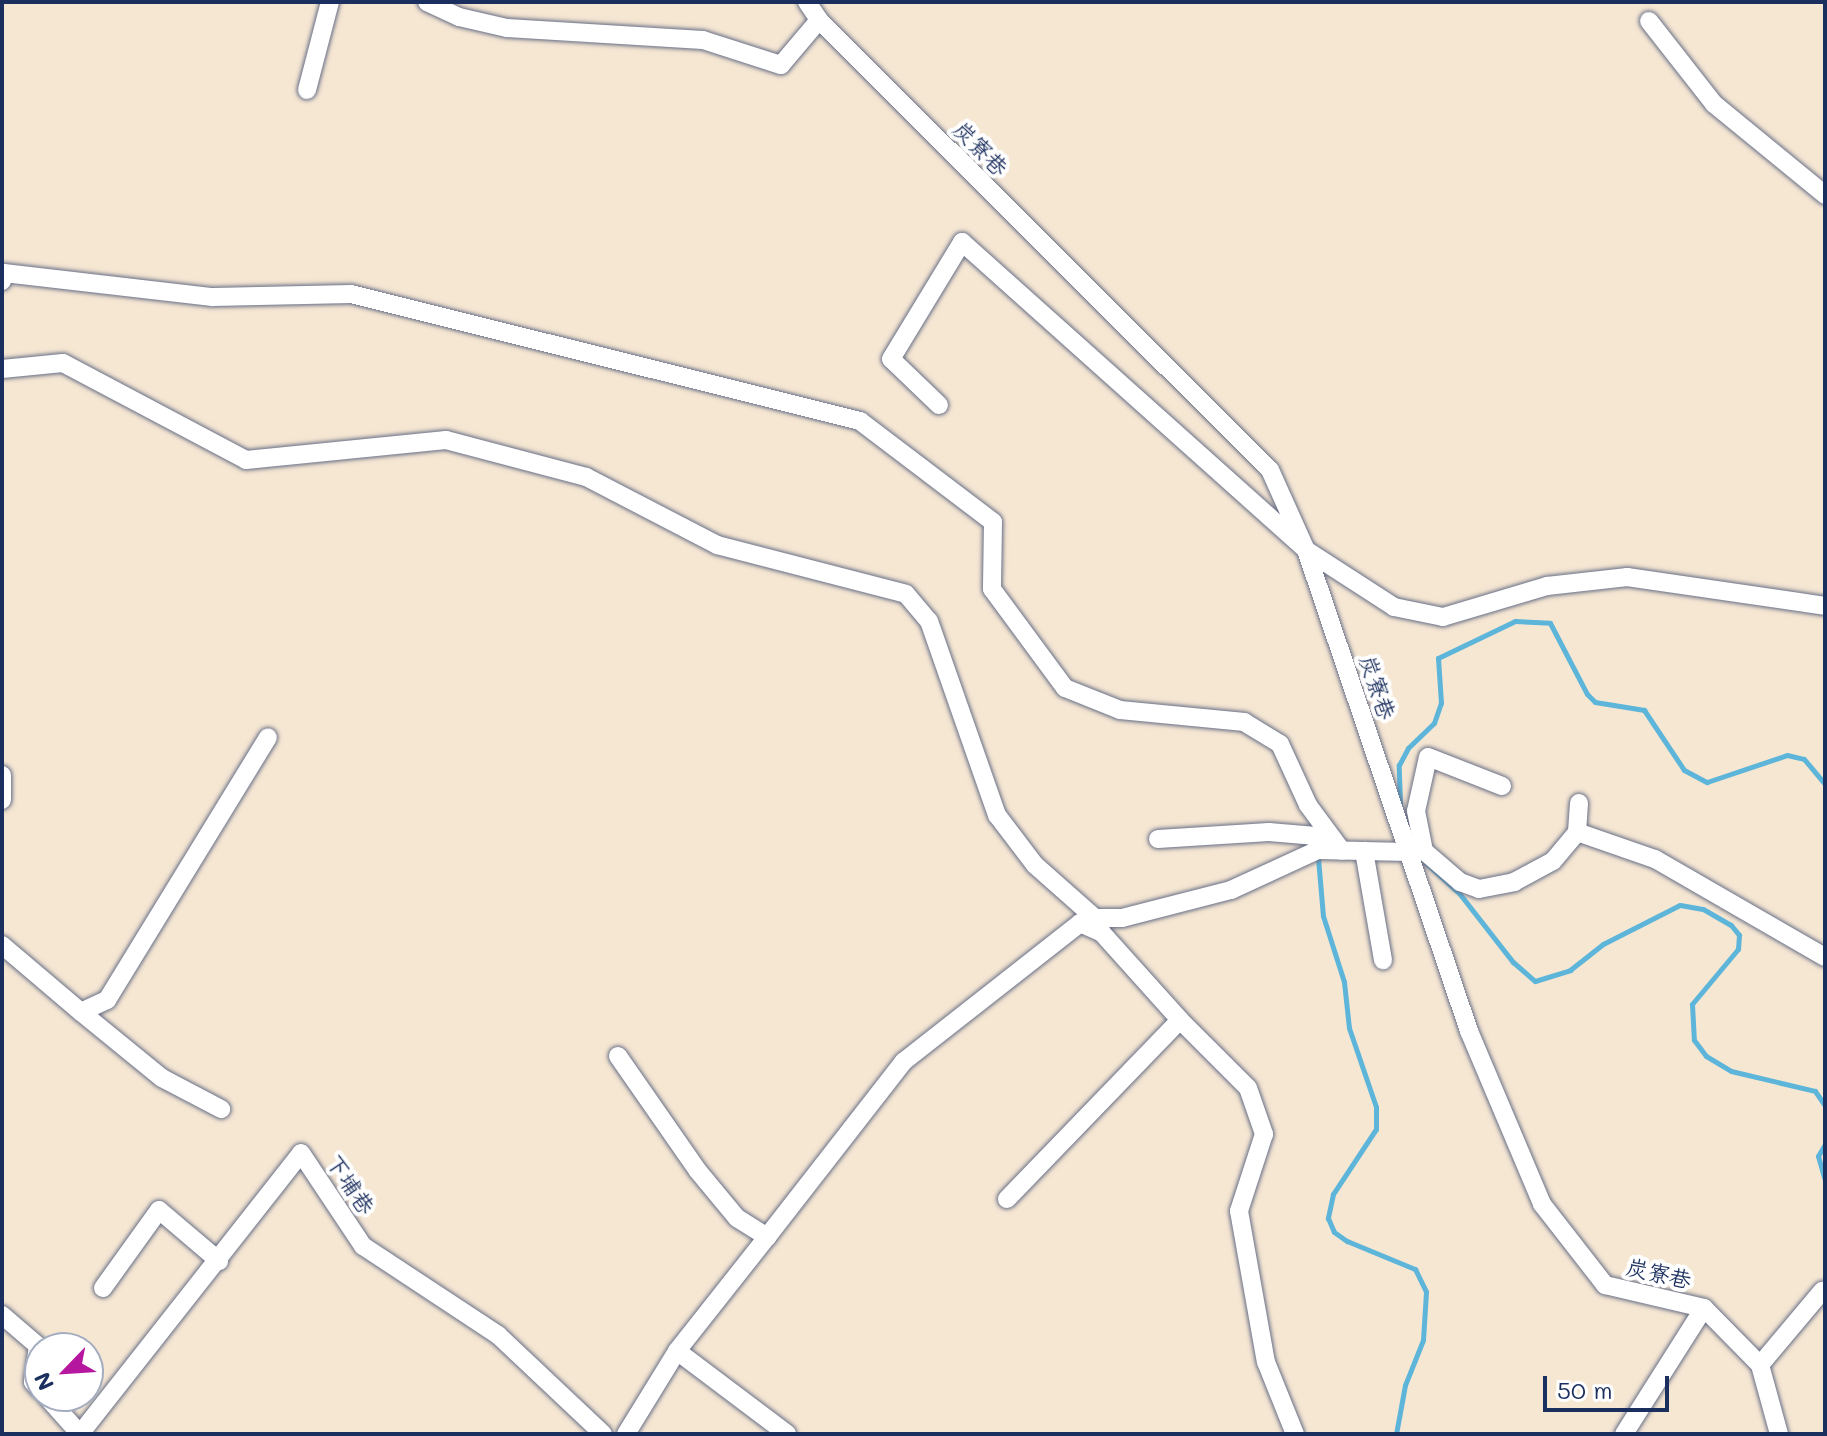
<!DOCTYPE html>
<html>
<head>
<meta charset="utf-8">
<style>
	body { margin:0 }
	#map { position:relative; width:1827px; height:1436px; overflow:hidden; background:#f6e7d3; font-family:Mali,"LXGW WenKai TC",sans-serif }
	div>[style] { position:absolute }
	.stream>* { height:5px; margin:-2.5px; padding:0 2.5px; transform-origin:2.5px; border-radius:2.5px; background:#5db5da }
	.roads { filter:drop-shadow(0 0 2px #686f87) drop-shadow(0 0 2px #686f87) }
	.minor>* { height:18px; margin:-9px; padding:0 9px; transform-origin:9px; border-radius:9px; background:#fff }
	span { translate:-50% -50%; white-space:nowrap; text-align:center; line-height:1.15; -webkit-text-stroke:8px #fff; paint-order:stroke }
	.street-label { font-size:22px; color:#1b2f5e }
	.frame { position:absolute; inset:0; border:4px solid #1b2f5e; pointer-events:none }
	.north { position:absolute; left:24px; top:1332px; width:80px; height:80px; box-sizing:border-box; background:#fff; border:2px solid #a4acbf; border-radius:50%; rotate:245deg; font-size:22px; font-weight:700; line-height:32px; text-align:center; color:#1b2f5e }
	.north::after { content:''; display:block; margin:auto; width:28px; height:36px; background:#b5179e; clip-path:polygon(50% 0,100% 100%,50% 72%,0 100%) }
	.scale { position:absolute; left:1543px; top:1376px; width:126px; height:36px; box-sizing:border-box; border:4px solid #1b2f5e; border-top:0; padding-left:10px; font-size:24px; line-height:28px; white-space:nowrap; color:#1b2f5e; -webkit-text-stroke:6px #fff; paint-order:stroke }
</style>
</head>
<body>
<div id="map">
	<div class="stream">
		<div style="left:1400px;top:803px;width:38px;rotate:-92deg"></div>
		<div style="left:1399px;top:765px;width:19px;rotate:-62deg"></div>
		<div style="left:1408px;top:748px;width:36px;rotate:-44deg"></div>
		<div style="left:1434px;top:723px;width:21px;rotate:-71deg"></div>
		<div style="left:1441px;top:703px;width:45px;rotate:-93.8deg"></div>
		<div style="left:1438px;top:658px;width:85px;rotate:-25.7deg"></div>
		<div style="left:1515px;top:621px;width:35px;rotate:3deg"></div>
		<div style="left:1550px;top:623px;width:80px;rotate:62.5deg"></div>
		<div style="left:1587px;top:694px;width:11px;rotate:45deg"></div>
		<div style="left:1595px;top:702px;width:50px;rotate:9.3deg"></div>
		<div style="left:1644px;top:710px;width:72px;rotate:56.3deg"></div>
		<div style="left:1684px;top:770px;width:26px;rotate:28deg"></div>
		<div style="left:1707px;top:782px;width:84px;rotate:-18.6deg"></div>
		<div style="left:1787px;top:755px;width:17px;rotate:13deg"></div>
		<div style="left:1804px;top:759px;width:33px;rotate:50deg"></div>
		<div style="left:1318px;top:858px;width:58px;rotate:85.1deg"></div>
		<div style="left:1323px;top:916px;width:69px;rotate:72.3deg"></div>
		<div style="left:1344px;top:982px;width:46px;rotate:83.8deg"></div>
		<div style="left:1349px;top:1028px;width:83px;rotate:71.1deg"></div>
		<div style="left:1376px;top:1107px;width:22px;rotate:90deg"></div>
		<div style="left:1376px;top:1129px;width:78px;rotate:123.5deg"></div>
		<div style="left:1333px;top:1194px;width:25px;rotate:102deg"></div>
		<div style="left:1328px;top:1218px;width:15px;rotate:67deg"></div>
		<div style="left:1334px;top:1232px;width:16px;rotate:35deg"></div>
		<div style="left:1347px;top:1241px;width:74px;rotate:22.4deg"></div>
		<div style="left:1415px;top:1269px;width:25px;rotate:64deg"></div>
		<div style="left:1426px;top:1292px;width:48px;rotate:93.6deg"></div>
		<div style="left:1423px;top:1340px;width:48px;rotate:111.8deg"></div>
		<div style="left:1405px;top:1385px;width:50px;rotate:100.4deg"></div>
		<div style="left:1426px;top:863px;width:45px;rotate:42.3deg"></div>
		<div style="left:1459px;top:893px;width:88px;rotate:52deg"></div>
		<div style="left:1513px;top:962px;width:29px;rotate:41deg"></div>
		<div style="left:1535px;top:981px;width:37px;rotate:-17deg"></div>
		<div style="left:1570px;top:970px;width:42px;rotate:-38.2deg"></div>
		<div style="left:1603px;top:944px;width:86px;rotate:-26.9deg"></div>
		<div style="left:1680px;top:905px;width:23px;rotate:10deg"></div>
		<div style="left:1703px;top:909px;width:32px;rotate:30deg"></div>
		<div style="left:1731px;top:925px;width:13px;rotate:51deg"></div>
		<div style="left:1739px;top:935px;width:14px;rotate:94deg"></div>
		<div style="left:1738px;top:949px;width:72px;rotate:129.9deg"></div>
		<div style="left:1692px;top:1004px;width:36px;rotate:87deg"></div>
		<div style="left:1694px;top:1040px;width:20px;rotate:53deg"></div>
		<div style="left:1706px;top:1056px;width:29px;rotate:31deg"></div>
		<div style="left:1731px;top:1071px;width:86px;rotate:13.4deg"></div>
		<div style="left:1815px;top:1091px;width:18px;rotate:56deg"></div>
		<div style="left:1825px;top:1144px;width:14px;rotate:120deg"></div>
		<div style="left:1818px;top:1156px;width:25px;rotate:74deg"></div>
	</div>
	<div class="roads">
		<div class="minor">
			<div style="left:427px;top:2px;width:35px;rotate:25deg"></div>
			<div style="left:459px;top:17px;width:49px;rotate:12.9deg"></div>
			<div style="left:507px;top:28px;width:196px;rotate:3.5deg"></div>
			<div style="left:703px;top:40px;width:82px;rotate:17.8deg"></div>
			<div style="left:781px;top:65px;width:59px;rotate:-49.8deg"></div>
			<div style="left:807px;top:2px;width:22px;rotate:56deg"></div>
			<div style="left:819px;top:20px;width:637px;rotate:44.94deg"></div>
			<div style="left:1270px;top:470px;width:88px;rotate:65.8deg"></div>
			<div style="left:1306px;top:550px;width:508px;rotate:71.28deg"></div>
			<div style="left:1469px;top:1031px;width:188px;rotate:67.1deg"></div>
			<div style="left:1542px;top:1204px;width:103px;rotate:52.1deg"></div>
			<div style="left:1605px;top:1285px;width:102px;rotate:13.1deg"></div>
			<div style="left:1704px;top:1308px;width:80px;rotate:45.5deg"></div>
			<div style="left:1760px;top:1365px;width:72px;rotate:74.6deg"></div>
			<div style="left:1649px;top:21px;width:105px;rotate:51.9deg"></div>
			<div style="left:1714px;top:104px;width:144px;rotate:39.3deg"></div>
			<div style="left:307px;top:90px;width:91px;rotate:-75.4deg"></div>
			<div style="left:2px;top:281px;width:8px;rotate:-76deg"></div>
			<div style="left:4px;top:273px;width:210px;rotate:6.6deg"></div>
			<div style="left:213px;top:297px;width:138px;rotate:-1.2deg"></div>
			<div style="left:351px;top:294px;width:525px;rotate:14.01deg"></div>
			<div style="left:860px;top:421px;width:167px;rotate:37.2deg"></div>
			<div style="left:993px;top:522px;width:67px;rotate:90.9deg"></div>
			<div style="left:992px;top:589px;width:123px;rotate:53.6deg"></div>
			<div style="left:1065px;top:688px;width:59px;rotate:21.8deg"></div>
			<div style="left:1120px;top:710px;width:125px;rotate:5.5deg"></div>
			<div style="left:1244px;top:722px;width:42px;rotate:31.4deg"></div>
			<div style="left:1280px;top:744px;width:67px;rotate:65.3deg"></div>
			<div style="left:1308px;top:805px;width:57px;rotate:53.5deg"></div>
			<div style="left:2px;top:369px;width:61px;rotate:-5.6deg"></div>
			<div style="left:63px;top:363px;width:207px;rotate:27.9deg"></div>
			<div style="left:246px;top:460px;width:201px;rotate:-5.7deg"></div>
			<div style="left:446px;top:440px;width:145px;rotate:14.8deg"></div>
			<div style="left:586px;top:477px;width:148px;rotate:27.4deg"></div>
			<div style="left:717px;top:545px;width:195px;rotate:14.5deg"></div>
			<div style="left:906px;top:594px;width:35px;rotate:50deg"></div>
			<div style="left:929px;top:621px;width:206px;rotate:70.7deg"></div>
			<div style="left:997px;top:815px;width:63px;rotate:52.8deg"></div>
			<div style="left:1035px;top:865px;width:80px;rotate:41.5deg"></div>
			<div style="left:1095px;top:918px;width:27px"></div>
			<div style="left:1122px;top:918px;width:113px;rotate:-14.4deg"></div>
			<div style="left:1231px;top:890px;width:96px;rotate:-24.7deg"></div>
			<div style="left:1318px;top:850px;width:91px;rotate:1.3deg"></div>
			<div style="left:939px;top:405px;width:66px;rotate:-136.2deg"></div>
			<div style="left:891px;top:359px;width:137px;rotate:-58.7deg"></div>
			<div style="left:962px;top:242px;width:462px;rotate:41.8deg"></div>
			<div style="left:1306px;top:550px;width:105px;rotate:32.9deg"></div>
			<div style="left:1394px;top:607px;width:50px;rotate:11.5deg"></div>
			<div style="left:1443px;top:617px;width:109px;rotate:-16.6deg"></div>
			<div style="left:1547px;top:586px;width:81px;rotate:-6.4deg"></div>
			<div style="left:1627px;top:577px;width:200px;rotate:8.3deg"></div>
			<div style="left:2px;top:775px;width:25px;rotate:90deg"></div>
			<div style="left:1502px;top:786px;width:79px;rotate:-158.6deg"></div>
			<div style="left:1428px;top:757px;width:55px;rotate:102.5deg"></div>
			<div style="left:1416px;top:811px;width:41px;rotate:78.7deg"></div>
			<div style="left:1424px;top:851px;width:48px;rotate:40.7deg"></div>
			<div style="left:1460px;top:882px;width:20px;rotate:20deg"></div>
			<div style="left:1479px;top:889px;width:36px;rotate:-11deg"></div>
			<div style="left:1514px;top:882px;width:44px;rotate:-28.3deg"></div>
			<div style="left:1553px;top:861px;width:38px;rotate:-50deg"></div>
			<div style="left:1577px;top:832px;width:83px;rotate:19.1deg"></div>
			<div style="left:1655px;top:859px;width:196px;rotate:30deg"></div>
			<div style="left:1577px;top:832px;width:29px;rotate:-86deg"></div>
			<div style="left:1158px;top:839px;width:111px;rotate:-3.6deg"></div>
			<div style="left:1269px;top:832px;width:47px;rotate:4.9deg"></div>
			<div style="left:1316px;top:836px;width:14px;rotate:82deg"></div>
			<div style="left:1364px;top:851px;width:111px;rotate:80.1deg"></div>
			<div style="left:2px;top:945px;width:104px;rotate:40.3deg"></div>
			<div style="left:81px;top:1012px;width:29px;rotate:-25deg"></div>
			<div style="left:107px;top:1000px;width:308px;rotate:-58.5deg"></div>
			<div style="left:81px;top:1012px;width:104px;rotate:39.2deg"></div>
			<div style="left:162px;top:1078px;width:67px;rotate:27.7deg"></div>
			<div style="left:618px;top:1056px;width:140px;rotate:55.2deg"></div>
			<div style="left:698px;top:1171px;width:61px;rotate:50.3deg"></div>
			<div style="left:737px;top:1218px;width:36px;rotate:32deg"></div>
			<div style="left:767px;top:1237px;width:145px;rotate:128.3deg"></div>
			<div style="left:1007px;top:1199px;width:249px;rotate:-46deg"></div>
			<div style="left:1180px;top:1020px;width:96px;rotate:45deg"></div>
			<div style="left:1248px;top:1088px;width:49px;rotate:70.8deg"></div>
			<div style="left:1264px;top:1134px;width:81px;rotate:108deg"></div>
			<div style="left:1239px;top:1211px;width:153px;rotate:79.9deg"></div>
			<div style="left:1266px;top:1362px;width:78px;rotate:68.1deg"></div>
			<div style="left:767px;top:1237px;width:222px;rotate:-52.1deg"></div>
			<div style="left:903px;top:1062px;width:225px;rotate:-38.1deg"></div>
			<div style="left:1080px;top:923px;width:24px;rotate:24deg"></div>
			<div style="left:1102px;top:933px;width:117px;rotate:48.1deg"></div>
			<div style="left:103px;top:1288px;width:96px;rotate:-54.3deg"></div>
			<div style="left:159px;top:1210px;width:79px;rotate:40.4deg"></div>
			<div style="left:2px;top:1315px;width:48px;rotate:40.7deg"></div>
			<div style="left:38px;top:1346px;width:36px;rotate:98deg"></div>
			<div style="left:33px;top:1382px;width:11px;rotate:49deg"></div>
			<div style="left:1760px;top:1365px;width:97px;rotate:-50deg"></div>
			<div style="left:46px;top:1396px;width:51px;rotate:48.2deg"></div>
			<div style="left:80px;top:1434px;width:357px;rotate:-51.8deg"></div>
			<div style="left:301px;top:1153px;width:112px;rotate:56.3deg"></div>
			<div style="left:363px;top:1246px;width:162px;rotate:33.4deg"></div>
			<div style="left:498px;top:1335px;width:144px;rotate:43.3deg"></div>
			<div style="left:626px;top:1434px;width:97px;rotate:-58.4deg"></div>
			<div style="left:677px;top:1351px;width:138px;rotate:37deg"></div>
			<div style="left:1624px;top:1434px;width:149px;rotate:-57.6deg"></div>
		</div>
	</div>
	<div class="street-label">
		<span style="left:981px;top:148px;rotate:45deg">炭寮巷</span>
		<span style="left:1378px;top:687px;rotate:71deg">炭寮巷</span>
		<span style="left:351px;top:1184px;rotate:56deg">下埔巷</span>
		<span style="left:1659px;top:1273px;rotate:13deg">炭寮巷</span>
	</div>
	<div class="frame"></div>
	<div class="north">N</div>
	<div class="scale">50 m</div>
</div>
</body>
</html>
